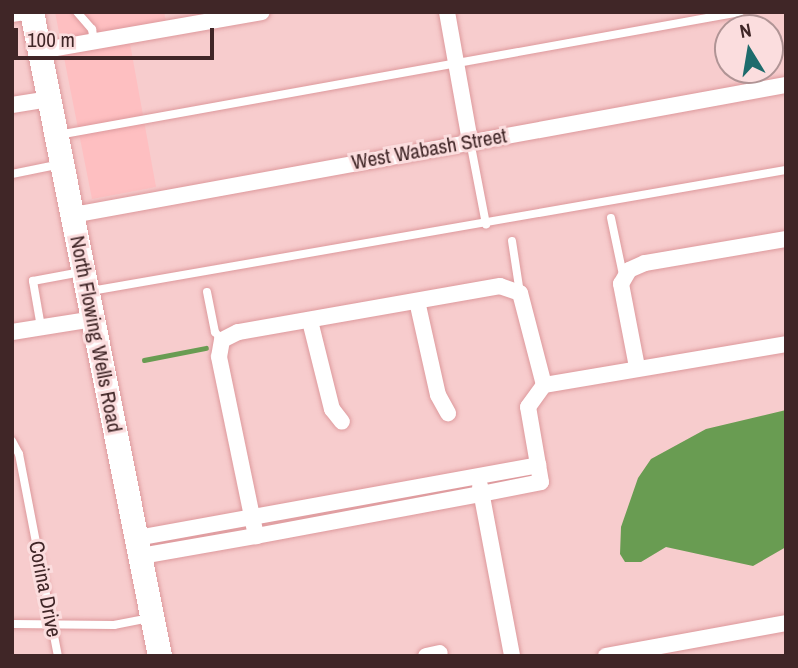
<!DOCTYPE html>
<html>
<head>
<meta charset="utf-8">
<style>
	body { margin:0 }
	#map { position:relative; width:798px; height:668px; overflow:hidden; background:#f7cccd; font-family:"Archivo Narrow",sans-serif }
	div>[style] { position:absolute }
	.built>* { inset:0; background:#febfc1 }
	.water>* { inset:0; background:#699c52 }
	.stream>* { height:4.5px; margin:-2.25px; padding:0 2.25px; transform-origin:2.25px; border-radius:2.25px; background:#699c52 }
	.roads { filter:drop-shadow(0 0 2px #dd999c) drop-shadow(0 0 2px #dd999c) }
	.lane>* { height:8px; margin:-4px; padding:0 4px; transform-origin:4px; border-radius:4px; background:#fff }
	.street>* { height:16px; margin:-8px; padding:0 8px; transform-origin:8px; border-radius:8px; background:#fff }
	.primary>* { height:24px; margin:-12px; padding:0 12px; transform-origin:12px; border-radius:12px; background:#fff }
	span { translate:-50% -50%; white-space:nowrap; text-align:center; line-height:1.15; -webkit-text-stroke:6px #fbddde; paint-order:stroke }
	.street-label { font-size:21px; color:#402627 }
	.frame { position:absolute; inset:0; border:14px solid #402627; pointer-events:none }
	.north { position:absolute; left:714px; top:14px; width:70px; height:70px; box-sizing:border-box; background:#fbddde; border:2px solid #b09495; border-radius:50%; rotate:349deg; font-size:19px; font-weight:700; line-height:28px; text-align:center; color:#402627 }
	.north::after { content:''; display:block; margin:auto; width:24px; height:32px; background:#1e6b6c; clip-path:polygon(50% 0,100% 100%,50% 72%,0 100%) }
	.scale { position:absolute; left:14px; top:28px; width:200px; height:32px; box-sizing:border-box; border:4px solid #402627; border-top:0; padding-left:9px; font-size:21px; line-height:24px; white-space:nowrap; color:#402627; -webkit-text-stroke:5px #fbddde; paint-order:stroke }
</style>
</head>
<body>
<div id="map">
	<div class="built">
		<div style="clip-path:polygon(55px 12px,164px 12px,166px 21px,127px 27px,156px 187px,92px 199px)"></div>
	</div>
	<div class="water">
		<div style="clip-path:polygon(786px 410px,786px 547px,753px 566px,666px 547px,641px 562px,625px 562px,620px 554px,621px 527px,638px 478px,651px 459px,706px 429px)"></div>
	</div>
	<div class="stream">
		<div style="left:144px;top:360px;width:63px;rotate:-11deg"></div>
	</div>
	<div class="roads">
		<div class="lane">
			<div style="left:77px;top:12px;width:23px;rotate:49deg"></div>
			<div style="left:92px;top:29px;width:12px;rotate:81deg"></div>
			<div style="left:12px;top:18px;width:18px;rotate:-9deg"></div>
			<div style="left:58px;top:135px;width:693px;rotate:-10.22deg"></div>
			<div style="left:470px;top:141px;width:85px;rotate:79.1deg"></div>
			<div style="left:12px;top:174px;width:50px;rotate:-11.5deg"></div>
			<div style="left:611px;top:218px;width:58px;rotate:78.1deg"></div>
			<div style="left:512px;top:241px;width:53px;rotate:81.3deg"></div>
			<div style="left:91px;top:291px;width:705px;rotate:-9.88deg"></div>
			<div style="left:207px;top:292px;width:41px;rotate:78.7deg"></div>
			<div style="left:215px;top:332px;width:11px;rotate:49deg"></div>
			<div style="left:41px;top:327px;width:47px;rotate:-99.9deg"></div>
			<div style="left:33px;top:281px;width:49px;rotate:-10.6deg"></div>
			<div style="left:12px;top:441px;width:15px;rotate:62deg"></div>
			<div style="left:19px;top:454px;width:206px;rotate:79.1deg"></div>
			<div style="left:12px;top:624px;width:102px;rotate:0.6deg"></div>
			<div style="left:114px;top:625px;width:37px;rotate:-11deg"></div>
		</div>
		<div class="street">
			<div style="left:447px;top:12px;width:131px;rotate:79.9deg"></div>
			<div style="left:39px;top:51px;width:226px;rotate:-9.9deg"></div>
			<div style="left:12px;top:105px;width:37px;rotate:-9deg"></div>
			<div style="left:73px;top:215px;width:725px;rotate:-10.33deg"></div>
			<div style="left:417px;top:301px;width:96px;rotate:77.4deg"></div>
			<div style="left:438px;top:395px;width:21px;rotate:61deg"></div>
			<div style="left:310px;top:321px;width:91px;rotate:76deg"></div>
			<div style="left:332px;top:409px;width:16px;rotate:52deg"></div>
			<div style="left:12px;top:332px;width:82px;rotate:-9.1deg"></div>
			<div style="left:637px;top:367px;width:85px;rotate:-100.9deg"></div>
			<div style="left:621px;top:284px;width:16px;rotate:-60deg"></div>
			<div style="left:629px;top:270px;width:17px;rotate:-24deg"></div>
			<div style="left:645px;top:263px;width:143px;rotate:-9.7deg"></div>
			<div style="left:544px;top:385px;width:245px;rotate:-9.6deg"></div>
			<div style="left:480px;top:486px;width:173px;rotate:79.3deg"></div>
			<div style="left:137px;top:538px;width:408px;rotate:-10.3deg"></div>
			<div style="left:141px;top:556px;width:117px;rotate:-9.9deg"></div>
			<div style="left:256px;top:536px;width:229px;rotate:-10.6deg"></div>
			<div style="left:481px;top:494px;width:61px;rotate:-11.3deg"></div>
			<div style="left:541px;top:482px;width:76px;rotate:-99.8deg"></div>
			<div style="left:528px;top:407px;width:27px;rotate:-54deg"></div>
			<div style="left:544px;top:385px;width:95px;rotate:-104.6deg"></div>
			<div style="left:520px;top:293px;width:21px;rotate:-161deg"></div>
			<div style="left:500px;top:286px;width:266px;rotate:170deg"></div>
			<div style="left:238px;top:332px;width:18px;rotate:153deg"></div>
			<div style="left:222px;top:340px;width:17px;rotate:100deg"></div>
			<div style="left:219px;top:357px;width:183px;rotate:78.3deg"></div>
			<div style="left:426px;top:656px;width:14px;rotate:-12deg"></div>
			<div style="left:606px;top:656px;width:183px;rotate:-10.4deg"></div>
		</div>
		<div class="primary">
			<div style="left:32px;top:12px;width:657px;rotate:78.76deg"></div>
		</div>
	</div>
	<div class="street-label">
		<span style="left:429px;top:149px;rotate:-10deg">West Wabash Street</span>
		<span style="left:96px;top:334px;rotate:79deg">North Flowing Wells Road</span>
		<span style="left:45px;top:589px;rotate:79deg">Corina Drive</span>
	</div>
	<div class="frame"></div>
	<div class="north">N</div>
	<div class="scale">100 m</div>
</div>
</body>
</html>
